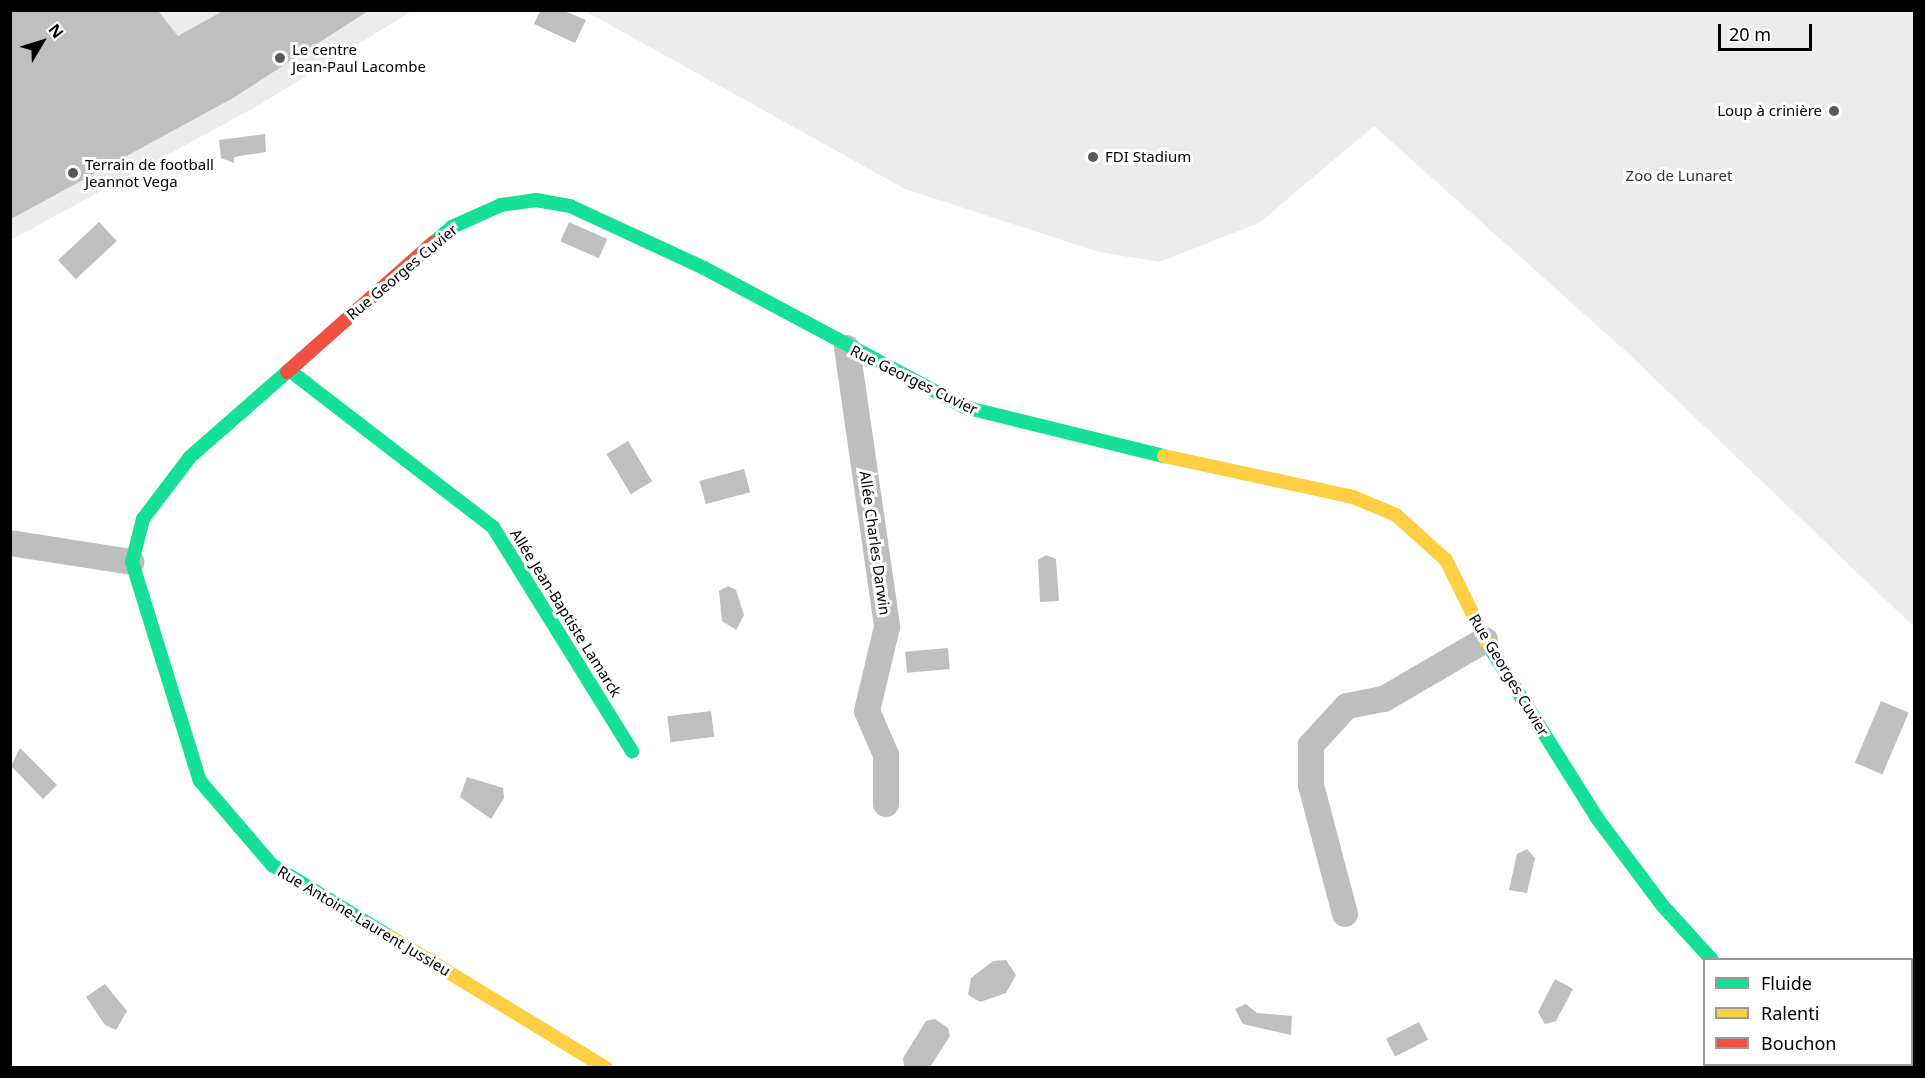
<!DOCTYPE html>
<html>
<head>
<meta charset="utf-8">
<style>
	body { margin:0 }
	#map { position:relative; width:1925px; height:1078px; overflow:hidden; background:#fff; font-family:"Noto Sans",sans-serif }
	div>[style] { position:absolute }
	.green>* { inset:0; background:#ececec }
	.water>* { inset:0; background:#bfbfbf; transform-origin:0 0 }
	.lane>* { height:14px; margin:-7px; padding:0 7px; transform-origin:7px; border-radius:7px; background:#bebebe }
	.street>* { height:26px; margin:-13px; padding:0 13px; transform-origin:13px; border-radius:13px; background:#bebebe }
	.fast>* { height:14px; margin:-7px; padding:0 7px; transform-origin:7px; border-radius:7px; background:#16e098 }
	.slow>* { height:14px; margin:-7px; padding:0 7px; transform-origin:7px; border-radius:7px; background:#ffcf43 }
	.jam>* { height:14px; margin:-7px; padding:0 7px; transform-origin:7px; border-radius:7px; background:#f24e42 }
	.dots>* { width:16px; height:16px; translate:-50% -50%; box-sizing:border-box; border:3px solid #fff; border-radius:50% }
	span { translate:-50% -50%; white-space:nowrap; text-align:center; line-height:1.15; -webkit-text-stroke:6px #fff; paint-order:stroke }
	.poi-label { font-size:15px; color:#000 }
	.left { translate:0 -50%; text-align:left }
	.right { translate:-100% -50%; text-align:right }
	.park-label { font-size:15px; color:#333 }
	.street-label { font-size:15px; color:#000 }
	.frame { position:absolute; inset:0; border:12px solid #000; pointer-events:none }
	.legend { position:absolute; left:1703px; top:958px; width:210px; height:108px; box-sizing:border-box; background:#fff; border:2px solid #999; margin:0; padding:8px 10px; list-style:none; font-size:18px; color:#000 }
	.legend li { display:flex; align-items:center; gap:12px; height:30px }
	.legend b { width:30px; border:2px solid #999 }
	.north { position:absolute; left:12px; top:12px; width:60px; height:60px; -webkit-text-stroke:4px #fff; paint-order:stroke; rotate:52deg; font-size:16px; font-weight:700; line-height:24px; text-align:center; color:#000 }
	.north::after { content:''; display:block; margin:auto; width:21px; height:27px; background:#000; clip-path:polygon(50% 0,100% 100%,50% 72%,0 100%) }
	.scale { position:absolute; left:1718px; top:24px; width:94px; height:27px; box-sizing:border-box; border:3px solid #000; border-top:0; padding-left:8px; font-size:18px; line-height:21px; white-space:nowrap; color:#000; -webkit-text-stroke:4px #fff; paint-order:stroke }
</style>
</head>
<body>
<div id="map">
	<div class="green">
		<div style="clip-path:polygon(11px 11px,412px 11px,259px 105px,11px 240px)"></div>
		<div style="clip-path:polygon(585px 11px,1914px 11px,1914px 627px,1631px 356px,1374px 126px,1259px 223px,1159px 262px,1099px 252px,905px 189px)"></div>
	</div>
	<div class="water">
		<div style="clip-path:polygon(11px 10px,158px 11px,178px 36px,223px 11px,368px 11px,233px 98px,11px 219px)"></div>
		<div style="clip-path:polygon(540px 11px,564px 11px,586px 20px,575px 43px,534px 24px)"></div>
		<div style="clip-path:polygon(265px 134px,266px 152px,234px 157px,234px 163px,221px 158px,219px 140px)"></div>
		<div style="left:99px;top:222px;width:26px;height:56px;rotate:47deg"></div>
		<div style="left:569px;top:222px;width:42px;height:21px;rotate:24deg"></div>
		<div style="left:628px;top:441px;width:47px;height:25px;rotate:59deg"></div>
		<div style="left:744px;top:469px;width:24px;height:46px;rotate:75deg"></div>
		<div style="clip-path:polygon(1046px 555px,1056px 559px,1059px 601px,1040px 602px,1038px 560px)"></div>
		<div style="clip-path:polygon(728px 586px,736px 590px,744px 615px,736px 630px,722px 621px,719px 591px)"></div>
		<div style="left:948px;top:648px;width:21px;height:43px;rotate:85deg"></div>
		<div style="left:1881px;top:701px;width:30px;height:67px;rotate:23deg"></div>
		<div style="left:711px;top:711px;width:26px;height:44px;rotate:83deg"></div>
		<div style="clip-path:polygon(20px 748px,57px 785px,43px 799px,11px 766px)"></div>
		<div style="clip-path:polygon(467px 777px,503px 788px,504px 798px,491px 819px,460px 797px)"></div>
		<div style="clip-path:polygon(1527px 849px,1535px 858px,1527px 893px,1509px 890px,1517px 854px)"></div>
		<div style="clip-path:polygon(1006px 960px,1016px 975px,1006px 993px,980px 1002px,968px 995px,971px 978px,993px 961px)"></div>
		<div style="clip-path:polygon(1555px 979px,1573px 989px,1556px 1021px,1545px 1024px,1538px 1012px)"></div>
		<div style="clip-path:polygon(105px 984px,127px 1011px,116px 1030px,105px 1025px,86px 997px)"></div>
		<div style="clip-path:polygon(1246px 1004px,1257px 1013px,1292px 1016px,1291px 1035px,1243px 1024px,1235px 1009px)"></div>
		<div style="clip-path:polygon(935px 1019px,948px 1028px,950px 1036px,930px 1067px,904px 1066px,903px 1058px,926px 1021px)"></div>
		<div style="left:1419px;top:1022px;width:20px;height:37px;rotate:63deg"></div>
	</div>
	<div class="lane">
		<div style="left:1912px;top:1020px;width:4px;rotate:-56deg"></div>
		<div style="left:1864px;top:1068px;width:5px;rotate:-53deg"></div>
	</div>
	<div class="street">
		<div style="left:847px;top:348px;width:282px;rotate:81.8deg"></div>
		<div style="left:887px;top:627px;width:86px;rotate:103.4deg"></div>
		<div style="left:867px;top:711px;width:48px;rotate:66.6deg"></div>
		<div style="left:886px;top:755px;width:49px;rotate:90deg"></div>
		<div style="left:10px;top:543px;width:123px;rotate:8.9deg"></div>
		<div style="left:1345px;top:914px;width:133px;rotate:-104.8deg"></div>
		<div style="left:1311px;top:785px;width:40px;rotate:-90deg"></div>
		<div style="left:1311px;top:745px;width:53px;rotate:-47.3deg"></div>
		<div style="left:1347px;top:706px;width:38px;rotate:-11deg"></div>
		<div style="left:1384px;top:699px;width:117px;rotate:-30.3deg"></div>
		<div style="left:1815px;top:1064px;width:5px;rotate:53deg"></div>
	</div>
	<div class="fast">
		<div style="left:433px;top:243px;width:25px;rotate:-40deg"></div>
		<div style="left:452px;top:227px;width:54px;rotate:-24.2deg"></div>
		<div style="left:501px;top:205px;width:35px;rotate:-8deg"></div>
		<div style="left:536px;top:200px;width:35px;rotate:10deg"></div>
		<div style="left:570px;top:206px;width:148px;rotate:24.8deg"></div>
		<div style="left:704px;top:268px;width:295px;rotate:28.1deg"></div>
		<div style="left:964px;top:407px;width:206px;rotate:13.8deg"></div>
		<div style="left:289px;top:370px;width:257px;rotate:37.6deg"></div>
		<div style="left:493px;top:527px;width:264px;rotate:58.2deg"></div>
		<div style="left:287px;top:372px;width:129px;rotate:138.8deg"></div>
		<div style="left:190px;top:457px;width:78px;rotate:127.2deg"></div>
		<div style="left:143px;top:519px;width:44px;rotate:104.3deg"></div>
		<div style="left:132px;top:562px;width:229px;rotate:72.8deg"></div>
		<div style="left:200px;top:781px;width:111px;rotate:49.4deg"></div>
		<div style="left:272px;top:865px;width:137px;rotate:31.3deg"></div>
		<div style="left:1487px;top:643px;width:207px;rotate:57.8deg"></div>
		<div style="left:1597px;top:818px;width:109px;rotate:53.2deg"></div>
		<div style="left:1662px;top:905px;width:74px;rotate:47.7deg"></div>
	</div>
	<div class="slow">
		<div style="left:1164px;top:456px;width:193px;rotate:12.2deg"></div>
		<div style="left:1353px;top:497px;width:47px;rotate:22.7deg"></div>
		<div style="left:1396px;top:515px;width:67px;rotate:42deg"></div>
		<div style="left:1446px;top:560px;width:93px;rotate:63.7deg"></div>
		<div style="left:389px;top:936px;width:254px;rotate:31.3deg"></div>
	</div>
	<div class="jam">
		<div style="left:287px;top:372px;width:195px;rotate:-41.5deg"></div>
	</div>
	<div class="dots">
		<div style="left:280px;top:58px;background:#595959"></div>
		<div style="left:1834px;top:111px;background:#595959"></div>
		<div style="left:1093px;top:157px;background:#595959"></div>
		<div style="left:73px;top:173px;background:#595959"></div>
	</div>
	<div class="poi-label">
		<span class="left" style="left:292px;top:58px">Le centre<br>Jean-Paul Lacombe</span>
		<span class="right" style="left:1822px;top:111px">Loup à crinière</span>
		<span class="left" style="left:1105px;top:157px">FDI Stadium</span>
		<span class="left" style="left:85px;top:173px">Terrain de football<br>Jeannot Vega</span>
	</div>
	<div class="park-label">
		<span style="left:1679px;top:176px">Zoo de Lunaret</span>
	</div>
	<div class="street-label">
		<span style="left:402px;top:272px;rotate:-40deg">Rue Georges Cuvier</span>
		<span style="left:914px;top:380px;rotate:26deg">Rue Georges Cuvier</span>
		<span style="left:875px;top:543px;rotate:82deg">Allée Charles Darwin</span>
		<span style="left:566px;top:613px;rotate:58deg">Allée Jean-Baptiste Lamarck</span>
		<span style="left:1509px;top:675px;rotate:59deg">Rue Georges Cuvier</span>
		<span style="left:364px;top:921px;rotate:31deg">Rue Antoine-Laurent Jussieu</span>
	</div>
	<div class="frame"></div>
	<ul class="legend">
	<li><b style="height:8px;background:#16e098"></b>Fluide</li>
	<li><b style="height:8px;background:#ffcf43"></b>Ralenti</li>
	<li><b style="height:8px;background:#f24e42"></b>Bouchon</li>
	</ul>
	<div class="north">N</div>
	<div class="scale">20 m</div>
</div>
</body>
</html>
